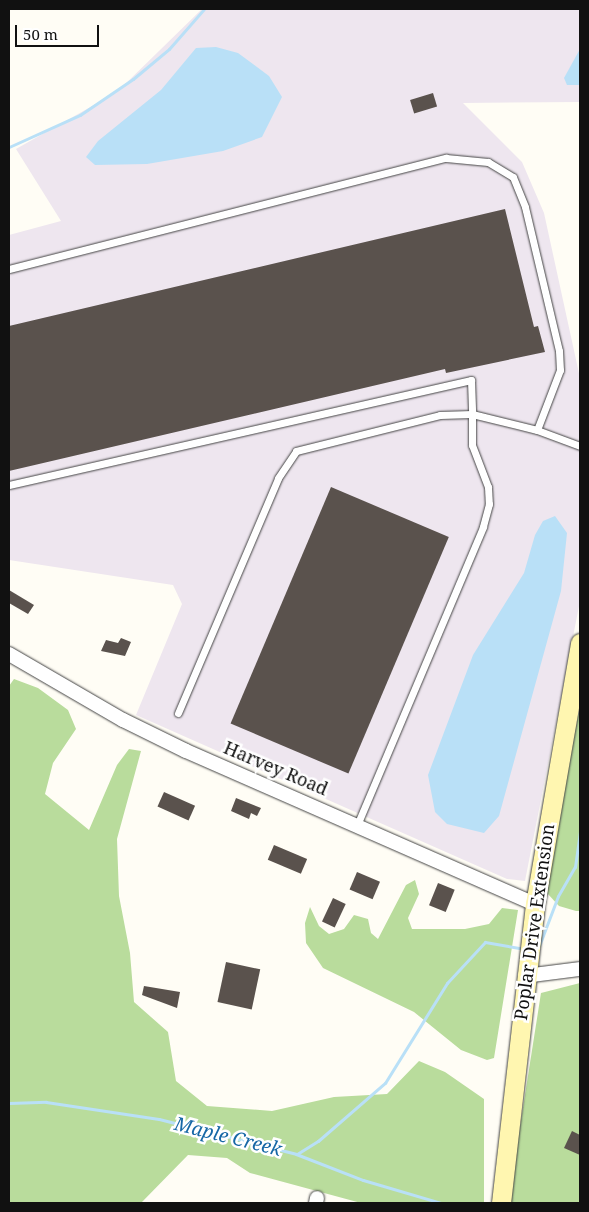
<!DOCTYPE html>
<html>
<head>
<meta charset="utf-8">
<style>
	body { margin:0 }
	#map { position:relative; width:589px; height:1212px; overflow:hidden; background:#fffdf5; font-family:"Noto Serif",serif }
	div>[style] { position:absolute }
	.industrial>* { inset:0; background:#eee6ef }
	.forest>* { inset:0; background:#b9dc9c }
	.water>* { inset:0; background:#b9e0f7 }
	.stream>* { height:3px; margin:-1.5px; padding:0 1.5px; transform-origin:1.5px; border-radius:1.5px; background:#b9e0f7 }
	.building>* { inset:0; background:#5a524d; transform-origin:0 0 }
	.roads { filter:drop-shadow(0 0 1px #444) drop-shadow(0 0 1px #444) }
	.lane>* { height:7px; margin:-3.5px; padding:0 3.5px; transform-origin:3.5px; border-radius:3.5px; background:#fff }
	.street>* { height:14px; margin:-7px; padding:0 7px; transform-origin:7px; border-radius:7px; background:#fff }
	.secondary>* { height:19px; margin:-9.5px; padding:0 9.5px; transform-origin:9.5px; border-radius:9.5px; background:#fff6b0 }
	span { translate:-50% -50%; white-space:nowrap; text-align:center; line-height:1.15; -webkit-text-stroke:5px #fff; paint-order:stroke }
	.street-label { font-size:18px; color:#111 }
	.water-label { font-size:19px; color:#1768a6; font-style:italic }
	.frame { position:absolute; inset:0; border:10px solid #111; pointer-events:none }
	.scale { position:absolute; left:15px; top:25px; width:84px; height:22px; box-sizing:border-box; border:2px solid #111; border-top:0; padding-left:6px; font-size:15px; line-height:18px; white-space:nowrap; color:#111; -webkit-text-stroke:4px #fff; paint-order:stroke }
</style>
</head>
<body>
<div id="map">
	<div class="industrial">
		<div style="clip-path:polygon(202px 9px,580px 9px,580px 102px,463px 103px,522px 162px,544px 213px,580px 378px,580px 601px,525px 881px,507px 879px,136px 715px,182px 604px,173px 585px,9px 560px,9px 235px,61px 221px,16px 149px,117px 92px)"></div>
	</div>
	<div class="forest">
		<div style="clip-path:polygon(14px 679px,38px 688px,68px 710px,76px 729px,53px 763px,45px 794px,89px 830px,117px 765px,129px 749px,141px 751px,117px 839px,119px 896px,130px 953px,134px 1002px,168px 1032px,176px 1081px,207px 1106px,272px 1111px,334px 1097px,387px 1094px,419px 1061px,445px 1072px,484px 1099px,484px 1203px,361px 1203px,250px 1173px,227px 1158px,188px 1155px,141px 1203px,9px 1203px,9px 686px)"></div>
		<div style="clip-path:polygon(580px 707px,580px 911px,576px 911px,559px 906px,547px 893px,558px 812px)"></div>
		<div style="clip-path:polygon(415px 880px,419px 894px,408px 918px,412px 929px,465px 929px,489px 924px,502px 908px,518px 910px,494px 1058px,487px 1060px,461px 1050px,414px 1012px,323px 968px,306px 943px,305px 923px,310px 907px,319px 926px,329px 934px,344px 929px,354px 915px,368px 919px,371px 933px,378px 939px,406px 885px)"></div>
		<div style="clip-path:polygon(580px 983px,580px 1203px,508px 1203px,541px 993px)"></div>
	</div>
	<div class="water">
		<div style="clip-path:polygon(216px 47px,238px 53px,269px 76px,282px 97px,262px 137px,223px 151px,147px 164px,95px 165px,86px 157px,98px 141px,161px 90px,196px 48px)"></div>
		<div style="clip-path:polygon(580px 49px,580px 85px,567px 85px,564px 78px)"></div>
		<div style="clip-path:polygon(555px 516px,567px 533px,561px 591px,499px 816px,484px 833px,447px 824px,435px 812px,428px 775px,473px 655px,524px 573px,535px 535px,543px 521px)"></div>
	</div>
	<div class="stream">
		<div style="left:9px;top:147px;width:78px;rotate:-24.3deg"></div>
		<div style="left:80px;top:115px;width:64px;rotate:-34.2deg"></div>
		<div style="left:133px;top:79px;width:47px;rotate:-39.8deg"></div>
		<div style="left:169px;top:49px;width:53px;rotate:-48.8deg"></div>
		<div style="left:539px;top:946px;width:53px;rotate:-69.2deg"></div>
		<div style="left:558px;top:896px;width:34px;rotate:-60deg"></div>
		<div style="left:575px;top:867px;width:36px;rotate:-82deg"></div>
		<div style="left:9px;top:1103px;width:37px;rotate:-2deg"></div>
		<div style="left:46px;top:1102px;width:114px;rotate:8.6deg"></div>
		<div style="left:159px;top:1119px;width:141px;rotate:14.3deg"></div>
		<div style="left:296px;top:1154px;width:72px;rotate:21.2deg"></div>
		<div style="left:363px;top:1180px;width:81px;rotate:16.4deg"></div>
		<div style="left:297px;top:1154px;width:25px;rotate:-32deg"></div>
		<div style="left:318px;top:1141px;width:89px;rotate:-40.9deg"></div>
		<div style="left:385px;top:1083px;width:118px;rotate:-58.2deg"></div>
		<div style="left:447px;top:983px;width:56px;rotate:-47.2deg"></div>
		<div style="left:485px;top:942px;width:39px;rotate:10deg"></div>
	</div>
	<div class="building">
		<div style="left:433px;top:93px;width:14px;height:24px;rotate:73deg"></div>
		<div style="clip-path:polygon(505px 209px,534px 327px,538px 326px,545px 352px,446px 373px,445px 369px,9px 471px,9px 326px)"></div>
		<div style="left:331px;top:487px;width:128px;height:257px;rotate:23deg"></div>
		<div style="clip-path:polygon(9px 590px,34px 605px,28px 614px,9px 603px)"></div>
		<div style="clip-path:polygon(121px 638px,131px 642px,125px 656px,101px 651px,106px 640px,118px 643px)"></div>
		<div style="left:164px;top:792px;width:34px;height:16px;rotate:24deg"></div>
		<div style="clip-path:polygon(236px 798px,261px 808px,257px 816px,251px 813px,249px 819px,231px 811px)"></div>
		<div style="left:274px;top:845px;width:36px;height:16px;rotate:23deg"></div>
		<div style="left:357px;top:872px;width:25px;height:19px;rotate:23deg"></div>
		<div style="left:438px;top:883px;width:18px;height:24px;rotate:22deg"></div>
		<div style="left:333px;top:898px;width:14px;height:26px;rotate:25deg"></div>
		<div style="left:226px;top:962px;width:35px;height:41px;rotate:12deg"></div>
		<div style="clip-path:polygon(144px 986px,180px 992px,177px 1008px,142px 995px)"></div>
		<div style="clip-path:polygon(572px 1131px,580px 1135px,580px 1155px,564px 1148px)"></div>
	</div>
	<div class="roads">
		<div class="lane">
			<div style="left:9px;top:269px;width:451px;rotate:-14.3deg"></div>
			<div style="left:446px;top:158px;width:42px;rotate:5.4deg"></div>
			<div style="left:488px;top:162px;width:29px;rotate:31deg"></div>
			<div style="left:513px;top:177px;width:32px;rotate:68deg"></div>
			<div style="left:525px;top:207px;width:148px;rotate:76.7deg"></div>
			<div style="left:559px;top:351px;width:19px;rotate:87deg"></div>
			<div style="left:560px;top:370px;width:64px;rotate:111deg"></div>
			<div style="left:9px;top:485px;width:474px;rotate:-12.8deg"></div>
			<div style="left:471px;top:380px;width:34px;rotate:88deg"></div>
			<div style="left:472px;top:414px;width:67px;rotate:13.8deg"></div>
			<div style="left:537px;top:430px;width:46px;rotate:20.4deg"></div>
			<div style="left:178px;top:713px;width:255px;rotate:-66.9deg"></div>
			<div style="left:278px;top:478px;width:32px;rotate:-56deg"></div>
			<div style="left:296px;top:451px;width:148px;rotate:-14deg"></div>
			<div style="left:440px;top:415px;width:32px;rotate:-2deg"></div>
			<div style="left:472px;top:414px;width:31px;rotate:90deg"></div>
			<div style="left:472px;top:445px;width:45px;rotate:69.1deg"></div>
			<div style="left:488px;top:487px;width:17px;rotate:87deg"></div>
			<div style="left:489px;top:504px;width:24px;rotate:105deg"></div>
			<div style="left:483px;top:527px;width:321px;rotate:112.9deg"></div>
		</div>
		<div class="street">
			<div style="left:9px;top:654px;width:132px;rotate:30.1deg"></div>
			<div style="left:123px;top:720px;width:70px;rotate:26.2deg"></div>
			<div style="left:186px;top:751px;width:381px;rotate:23.7deg"></div>
			<div style="left:525px;top:976px;width:55px;rotate:-7.3deg"></div>
			<div style="left:316px;top:1203px;width:5px;rotate:-79deg"></div>
		</div>
		<div class="secondary">
			<div style="left:501px;top:1203px;width:301px;rotate:-83.5deg"></div>
			<div style="left:535px;top:904px;width:265px;rotate:-80.2deg"></div>
		</div>
	</div>
	<div class="street-label">
		<span style="left:276px;top:768px;rotate:23deg">Harvey Road</span>
		<span style="left:534px;top:922px;rotate:-82deg">Poplar Drive Extension</span>
	</div>
	<div class="water-label">
		<span style="left:228px;top:1137px;rotate:14deg">Maple Creek</span>
	</div>
	<div class="frame"></div>
	<div class="scale">50 m</div>
</div>
</body>
</html>
